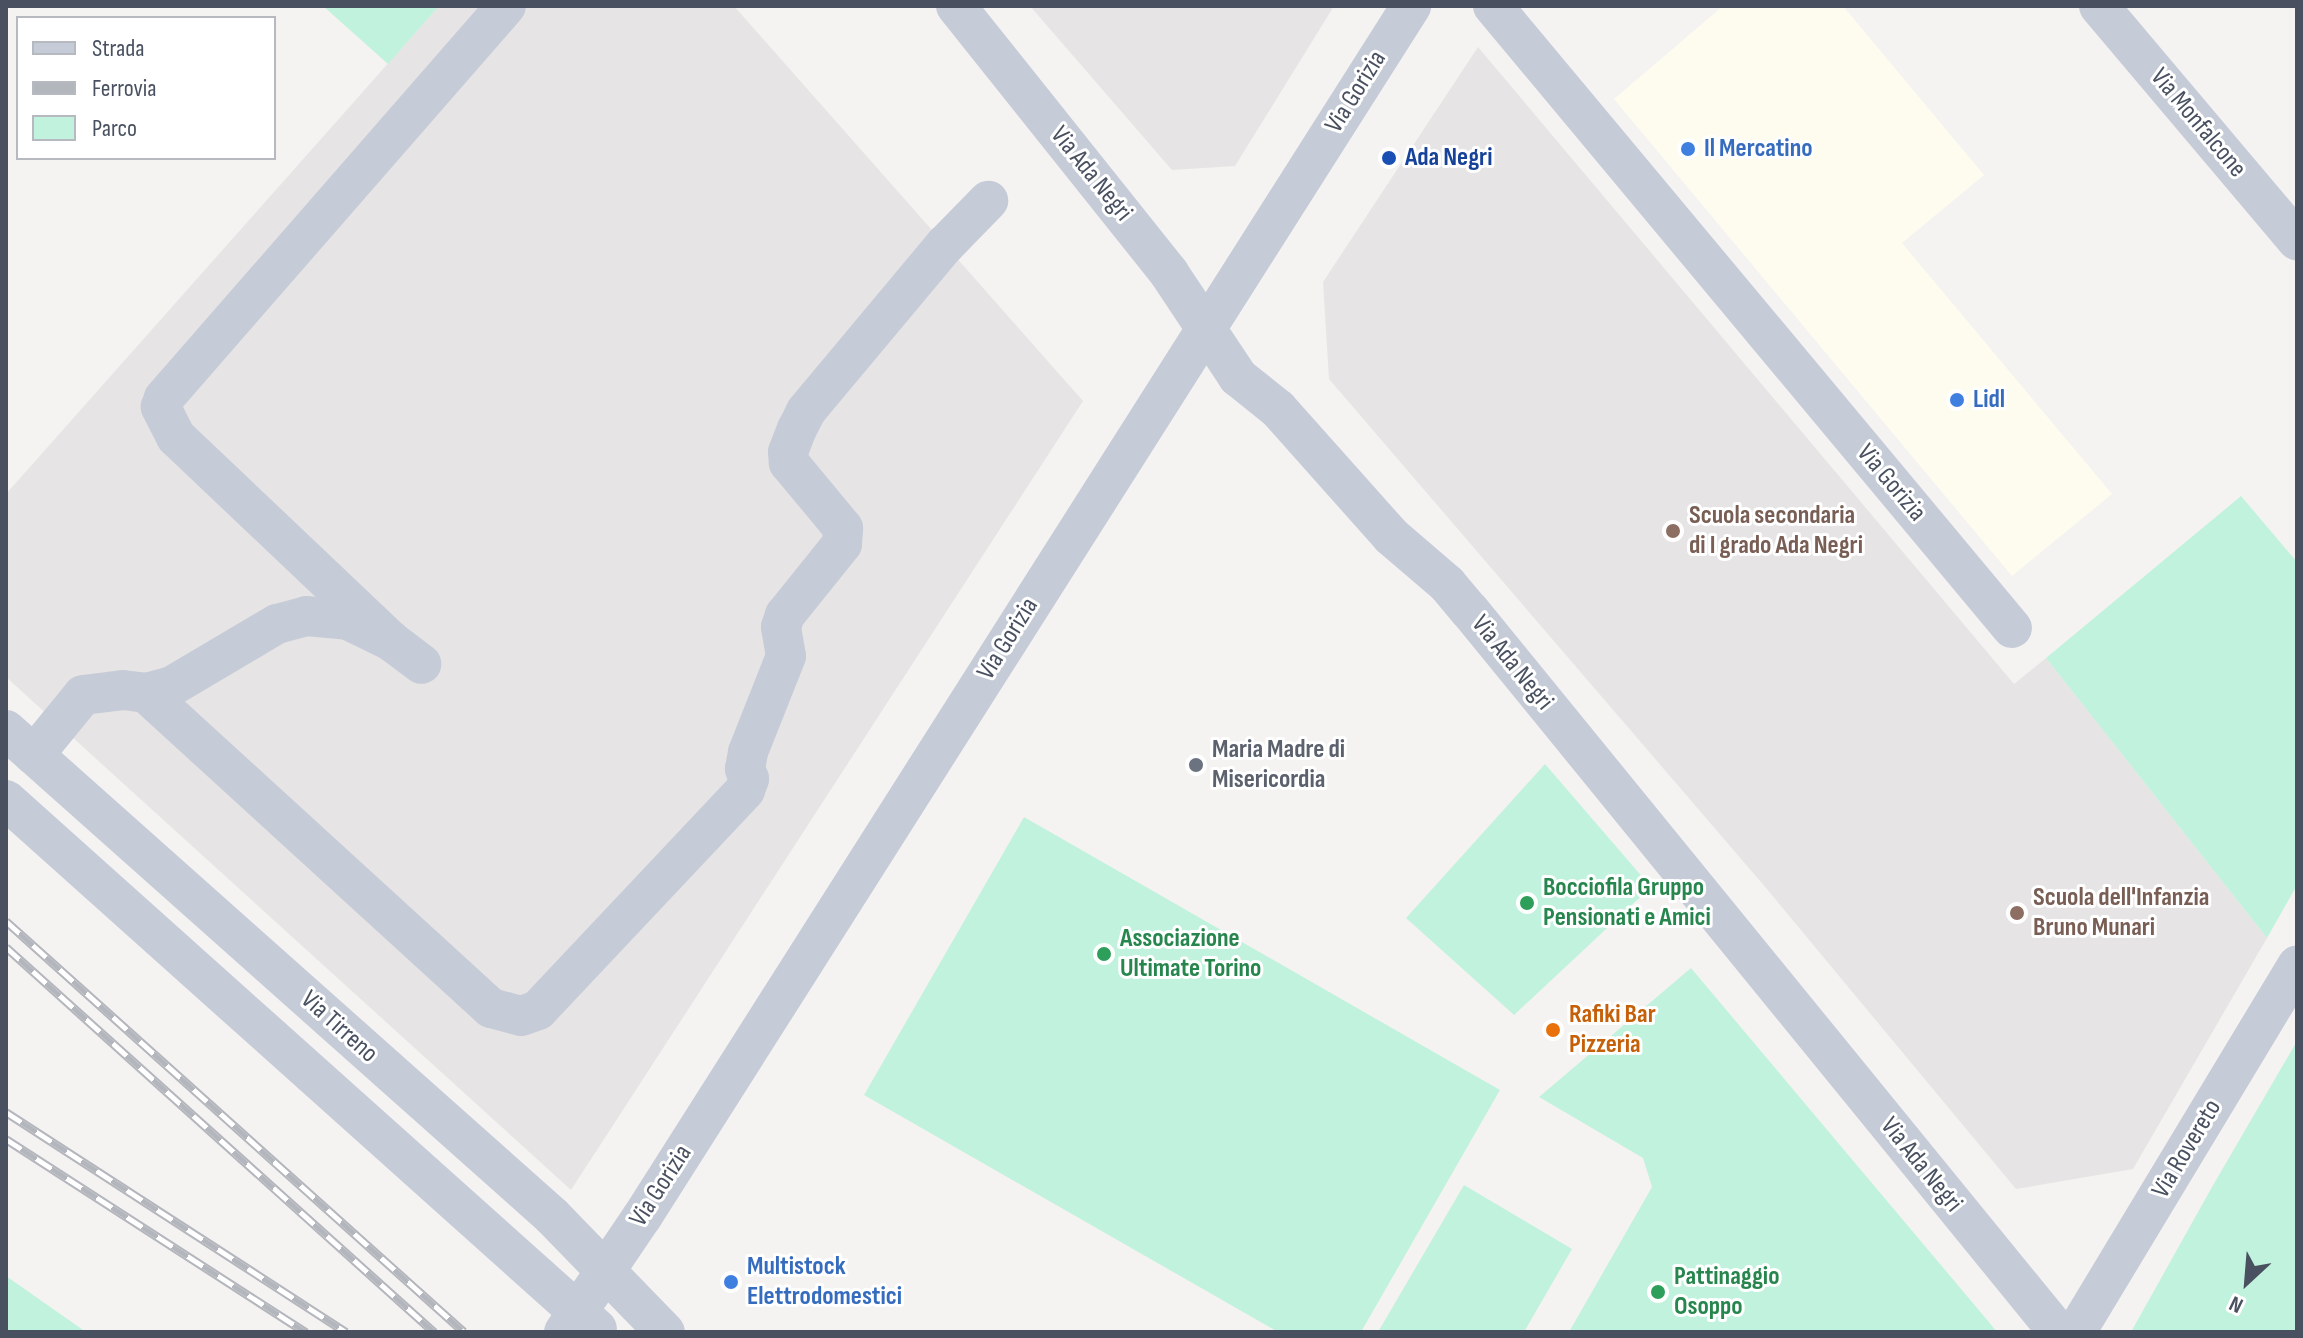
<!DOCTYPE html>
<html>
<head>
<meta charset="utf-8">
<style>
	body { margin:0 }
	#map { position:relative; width:2303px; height:1338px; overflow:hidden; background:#f5f3f2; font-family:"Sofia Sans Condensed",sans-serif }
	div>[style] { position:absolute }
	.commercial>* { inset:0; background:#fdfcee }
	.education>* { inset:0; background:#e6e4e4 }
	.green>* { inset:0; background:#c1f2dd }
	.minor>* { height:40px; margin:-20px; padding:0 20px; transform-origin:20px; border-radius:20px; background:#c6ccd7 }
	.rail>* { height:9px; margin-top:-4.5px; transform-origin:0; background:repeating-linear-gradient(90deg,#fff 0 18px,#b4b6bd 0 36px); box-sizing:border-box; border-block:2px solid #b4b6bd }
	.dots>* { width:22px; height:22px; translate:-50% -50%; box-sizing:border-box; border:4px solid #fff; border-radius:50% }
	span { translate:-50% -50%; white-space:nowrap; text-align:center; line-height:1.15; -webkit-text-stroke:6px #fff; paint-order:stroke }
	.street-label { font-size:26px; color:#495161 }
	.shop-label { font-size:26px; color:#366cbe; font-weight:700 }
	.left { translate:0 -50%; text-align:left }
	.transit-label { font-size:26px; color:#164399; font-weight:700 }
	.education-label { font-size:26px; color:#785e54; font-weight:700 }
	.worship-label { font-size:26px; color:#5b616d; font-weight:700 }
	.leisure-label { font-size:26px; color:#27864d; font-weight:700 }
	.food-label { font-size:26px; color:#c56008; font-weight:700 }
	.frame { position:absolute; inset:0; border:8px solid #495161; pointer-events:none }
	.legend { position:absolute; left:16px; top:16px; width:260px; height:144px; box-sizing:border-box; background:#fff; border:2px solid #b6b9c0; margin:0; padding:10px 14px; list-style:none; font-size:24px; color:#495161 }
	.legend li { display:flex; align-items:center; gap:16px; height:40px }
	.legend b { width:40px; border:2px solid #b6b9c0 }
	.north { position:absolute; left:2207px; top:1242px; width:80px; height:80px; -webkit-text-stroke:6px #fff; paint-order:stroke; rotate:206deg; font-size:22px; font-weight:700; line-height:32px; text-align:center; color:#495161 }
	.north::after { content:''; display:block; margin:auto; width:28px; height:36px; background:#495161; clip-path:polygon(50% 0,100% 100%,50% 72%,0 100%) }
</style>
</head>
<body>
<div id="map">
	<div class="commercial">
		<div style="clip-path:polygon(1723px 6px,1843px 6px,1984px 175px,1902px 243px,2112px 494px,2012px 576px,1614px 99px)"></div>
	</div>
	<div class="education">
		<div style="clip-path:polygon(439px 6px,734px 6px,1083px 401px,571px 1190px,6px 677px,6px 494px)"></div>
		<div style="clip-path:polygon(1030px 6px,1334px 6px,1235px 166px,1172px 170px)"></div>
		<div style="clip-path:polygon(1478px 47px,2014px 684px,2046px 658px,2267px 938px,2133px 1169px,2016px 1189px,1766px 888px,1329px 379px,1323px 282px)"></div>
	</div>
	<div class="green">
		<div style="clip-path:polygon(323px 6px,439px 6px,388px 64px)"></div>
		<div style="clip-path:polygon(2241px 496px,2297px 562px,2297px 885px,2267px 938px,2046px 658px)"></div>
		<div style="clip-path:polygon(1545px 764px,1651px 887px,1514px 1015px,1406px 918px)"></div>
		<div style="clip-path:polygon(1024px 817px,1500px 1090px,1361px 1332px,1278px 1332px,864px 1095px)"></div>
		<div style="clip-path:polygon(1691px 968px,1988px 1321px,1997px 1332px,1569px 1332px,1652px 1187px,1643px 1158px,1539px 1097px)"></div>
		<div style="clip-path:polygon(2297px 1041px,2297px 1332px,2131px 1332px,2212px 1187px)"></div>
		<div style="clip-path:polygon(1464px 1185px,1572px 1249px,1524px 1332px,1378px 1332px)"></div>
		<div style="clip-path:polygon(6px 1276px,86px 1332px,6px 1332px)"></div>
	</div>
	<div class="minor">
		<div style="left:956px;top:6px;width:342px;rotate:51.4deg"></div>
		<div style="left:1169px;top:273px;width:125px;rotate:56.4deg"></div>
		<div style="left:1238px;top:377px;width:51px;rotate:38.7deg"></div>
		<div style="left:1278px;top:409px;width:170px;rotate:48.3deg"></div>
		<div style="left:1391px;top:536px;width:74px;rotate:40.6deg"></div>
		<div style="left:1447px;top:584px;width:35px;rotate:50deg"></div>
		<div style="left:1470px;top:611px;width:930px;rotate:50.8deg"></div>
		<div style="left:1493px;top:6px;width:810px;rotate:50.16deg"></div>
		<div style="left:2099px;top:6px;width:307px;rotate:49.8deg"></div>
		<div style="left:391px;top:641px;width:296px;rotate:-136.5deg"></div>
		<div style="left:176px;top:437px;width:34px;rotate:-117deg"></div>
		<div style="left:161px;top:407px;width:9px;rotate:-72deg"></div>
		<div style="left:164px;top:398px;width:520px;rotate:-48.9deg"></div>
		<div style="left:146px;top:693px;width:467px;rotate:42.4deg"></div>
		<div style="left:491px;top:1008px;width:31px;rotate:15deg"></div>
		<div style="left:521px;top:1016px;width:18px;rotate:-19deg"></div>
		<div style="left:538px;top:1010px;width:302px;rotate:-46.7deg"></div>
		<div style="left:745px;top:790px;width:12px;rotate:-70deg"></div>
		<div style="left:749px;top:779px;width:11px;rotate:-112deg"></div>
		<div style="left:745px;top:769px;width:17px;rotate:-80deg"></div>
		<div style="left:748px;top:752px;width:103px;rotate:-68.4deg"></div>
		<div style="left:786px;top:656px;width:29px;rotate:-100deg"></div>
		<div style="left:781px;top:627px;width:13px;rotate:-72deg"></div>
		<div style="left:785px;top:615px;width:91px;rotate:-51.2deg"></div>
		<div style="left:842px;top:544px;width:16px;rotate:-86deg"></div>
		<div style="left:843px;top:528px;width:85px;rotate:-129.7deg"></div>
		<div style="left:789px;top:463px;width:11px;rotate:-95deg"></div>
		<div style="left:788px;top:452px;width:25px;rotate:-69deg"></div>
		<div style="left:797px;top:429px;width:20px;rotate:-63deg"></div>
		<div style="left:806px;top:411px;width:217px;rotate:-50.1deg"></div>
		<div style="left:945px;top:245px;width:62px;rotate:-45.7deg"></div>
		<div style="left:6px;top:730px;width:731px;rotate:41.67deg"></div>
		<div style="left:552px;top:1216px;width:162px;rotate:45.8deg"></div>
		<div style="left:34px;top:755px;width:77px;rotate:-50.8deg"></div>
		<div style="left:83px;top:695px;width:40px;rotate:-7.1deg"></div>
		<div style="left:123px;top:690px;width:23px;rotate:7deg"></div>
		<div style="left:146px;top:693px;width:27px;rotate:-15deg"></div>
		<div style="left:172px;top:686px;width:122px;rotate:-30.6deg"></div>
		<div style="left:277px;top:624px;width:30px;rotate:-15deg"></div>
		<div style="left:306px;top:616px;width:42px;rotate:5.4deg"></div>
		<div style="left:348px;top:620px;width:48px;rotate:26deg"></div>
		<div style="left:391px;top:641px;width:38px;rotate:37deg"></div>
		<div style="left:6px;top:800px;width:793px;rotate:41.83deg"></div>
		<div style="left:564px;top:1332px;width:139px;rotate:-55.9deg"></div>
		<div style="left:642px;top:1217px;width:1435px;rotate:-57.58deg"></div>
		<div style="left:2076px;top:1332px;width:428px;rotate:-58.9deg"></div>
	</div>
	<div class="rail">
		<div style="left:6px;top:921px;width:615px;rotate:41.9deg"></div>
		<div style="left:6px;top:947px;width:576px;rotate:41.97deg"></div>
		<div style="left:6px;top:1112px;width:405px;rotate:32.9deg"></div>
		<div style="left:6px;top:1139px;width:357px;rotate:32.8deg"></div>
	</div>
	<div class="dots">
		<div style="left:1688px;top:149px;background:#3f7fe0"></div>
		<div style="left:1389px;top:158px;background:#1a4fb4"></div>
		<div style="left:1957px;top:400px;background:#3f7fe0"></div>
		<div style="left:1673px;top:531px;background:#8d6e63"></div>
		<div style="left:1196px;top:765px;background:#6b7280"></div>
		<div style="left:1527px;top:903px;background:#2e9e5b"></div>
		<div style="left:2017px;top:913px;background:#8d6e63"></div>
		<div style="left:1104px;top:954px;background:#2e9e5b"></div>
		<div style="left:1553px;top:1030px;background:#e8710a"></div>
		<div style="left:731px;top:1282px;background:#3f7fe0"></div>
		<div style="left:1658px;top:1292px;background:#2e9e5b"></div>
	</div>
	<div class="street-label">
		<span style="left:1356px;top:92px;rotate:-58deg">Via Gorizia</span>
		<span style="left:2198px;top:123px;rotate:50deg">Via Monfalcone</span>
		<span style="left:1091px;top:174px;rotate:51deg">Via Ada Negri</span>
		<span style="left:1891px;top:483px;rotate:50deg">Via Gorizia</span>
		<span style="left:1008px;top:639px;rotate:-58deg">Via Gorizia</span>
		<span style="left:1512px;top:663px;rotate:51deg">Via Ada Negri</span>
		<span style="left:339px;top:1027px;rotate:42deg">Via Tirreno</span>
		<span style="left:2187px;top:1149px;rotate:-59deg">Via Rovereto</span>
		<span style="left:1921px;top:1165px;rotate:51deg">Via Ada Negri</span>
		<span style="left:661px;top:1186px;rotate:-57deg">Via Gorizia</span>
	</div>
	<div class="shop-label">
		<span class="left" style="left:1704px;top:149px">Il Mercatino</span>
		<span class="left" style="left:1973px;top:400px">Lidl</span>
		<span class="left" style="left:747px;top:1282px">Multistock<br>Elettrodomestici</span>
	</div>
	<div class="transit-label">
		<span class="left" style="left:1405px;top:158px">Ada Negri</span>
	</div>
	<div class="education-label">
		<span class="left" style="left:1689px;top:531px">Scuola secondaria<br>di I grado Ada Negri</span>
		<span class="left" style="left:2033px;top:913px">Scuola dell'Infanzia<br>Bruno Munari</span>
	</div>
	<div class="worship-label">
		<span class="left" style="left:1212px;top:765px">Maria Madre di<br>Misericordia</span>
	</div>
	<div class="leisure-label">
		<span class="left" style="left:1543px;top:903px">Bocciofila Gruppo<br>Pensionati e Amici</span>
		<span class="left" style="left:1120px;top:954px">Associazione<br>Ultimate Torino</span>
		<span class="left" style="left:1674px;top:1292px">Pattinaggio<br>Osoppo</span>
	</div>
	<div class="food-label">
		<span class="left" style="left:1569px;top:1030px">Rafiki Bar<br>Pizzeria</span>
	</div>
	<div class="frame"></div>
	<ul class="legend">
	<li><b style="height:10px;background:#c6ccd7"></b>Strada</li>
	<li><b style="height:10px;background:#b4b6bd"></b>Ferrovia</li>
	<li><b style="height:22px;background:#c1f2dd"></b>Parco</li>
	</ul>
	<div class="north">N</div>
</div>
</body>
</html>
